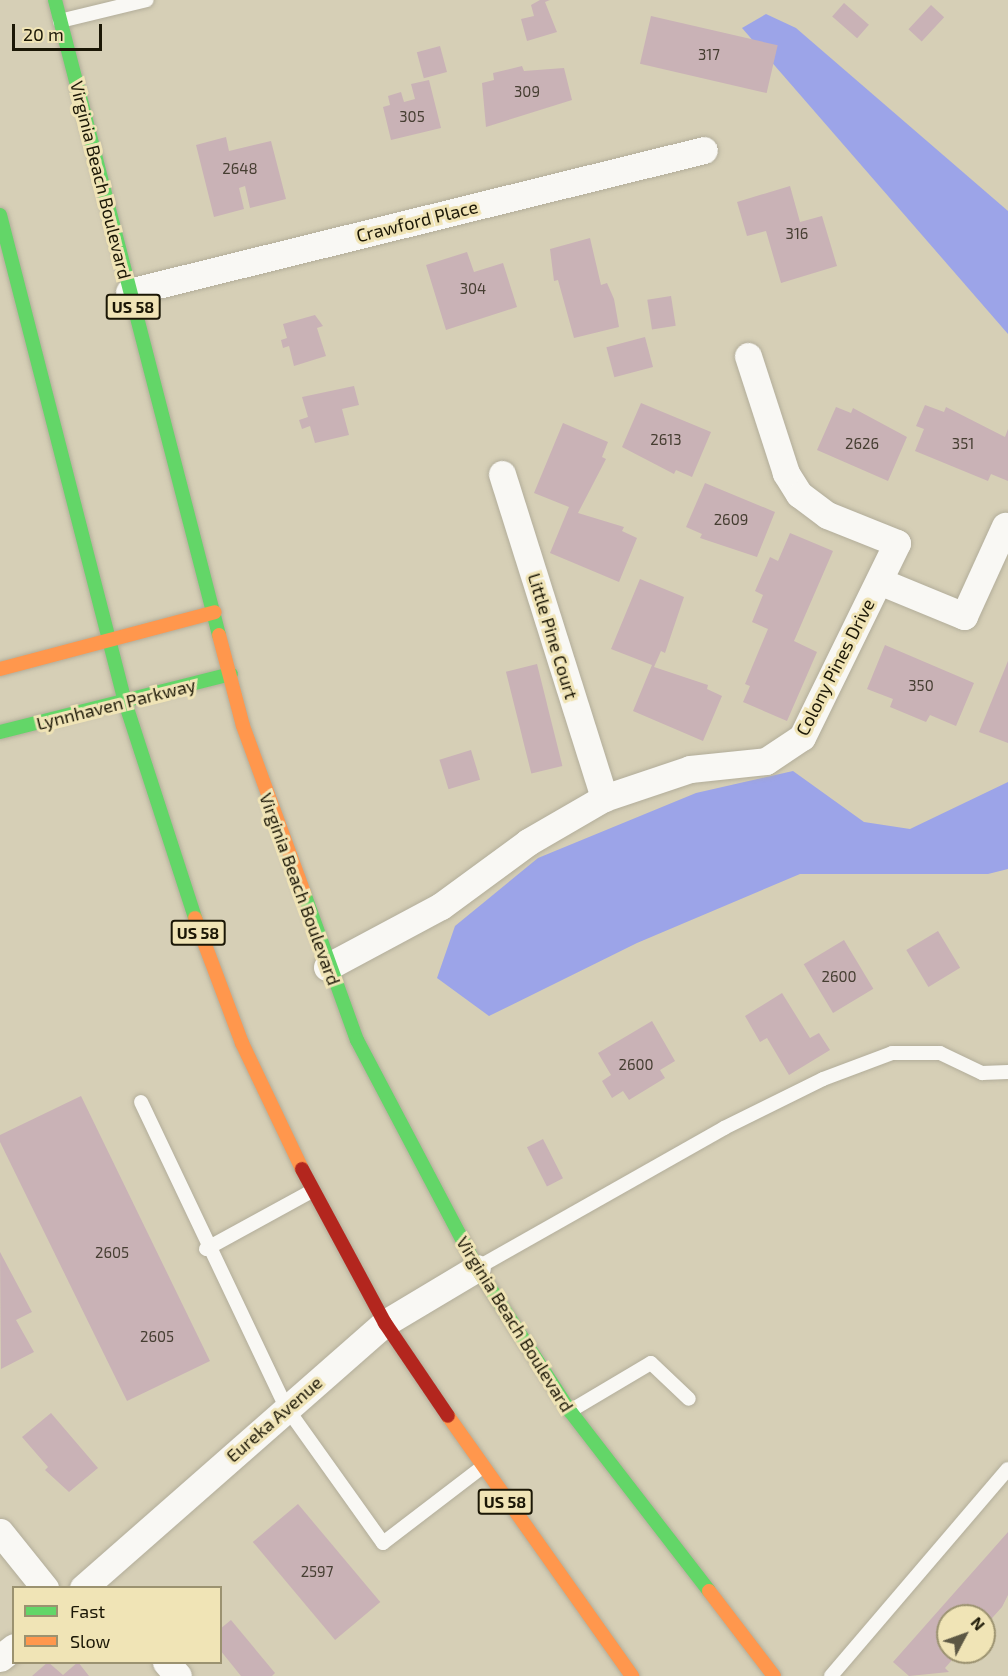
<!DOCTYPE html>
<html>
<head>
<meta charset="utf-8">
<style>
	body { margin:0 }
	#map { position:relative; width:1008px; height:1676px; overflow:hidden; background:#d6cfb6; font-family:"Exo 2",sans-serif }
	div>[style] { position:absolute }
	.water>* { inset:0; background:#9ca4e8 }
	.building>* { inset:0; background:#c9b2b6; transform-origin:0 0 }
	.roads { filter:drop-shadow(0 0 2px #b2ad9a) drop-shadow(0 0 2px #b2ad9a) }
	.lane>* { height:14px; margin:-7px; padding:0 7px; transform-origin:7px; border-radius:7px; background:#f9f8f4 }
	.street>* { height:27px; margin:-13.5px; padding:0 13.5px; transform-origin:13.5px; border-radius:13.5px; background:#f9f8f4 }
	.fast>* { height:14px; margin:-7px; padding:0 7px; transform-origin:7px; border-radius:7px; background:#63d668 }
	.slow>* { height:14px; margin:-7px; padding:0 7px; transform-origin:7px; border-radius:7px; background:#ff974d }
	.jam>* { height:14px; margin:-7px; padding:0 7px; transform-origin:7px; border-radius:7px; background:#b3261e }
	span { translate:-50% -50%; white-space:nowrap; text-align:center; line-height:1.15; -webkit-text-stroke:6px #f0e4b6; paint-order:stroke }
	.number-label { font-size:15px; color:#463e32 }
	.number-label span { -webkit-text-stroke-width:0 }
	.shield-label span { padding:2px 4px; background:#f0e4b6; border:2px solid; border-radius:4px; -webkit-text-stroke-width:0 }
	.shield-label { font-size:16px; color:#1b1706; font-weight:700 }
	.street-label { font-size:18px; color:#1b1706 }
	.legend { position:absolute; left:12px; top:1586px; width:210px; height:78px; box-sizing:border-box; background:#f0e4b6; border:2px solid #9b9270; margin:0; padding:8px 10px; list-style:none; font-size:18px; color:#1b1706 }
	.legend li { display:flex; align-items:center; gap:12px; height:30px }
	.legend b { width:30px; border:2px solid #9b9270 }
	.north { position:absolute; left:936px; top:1604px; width:60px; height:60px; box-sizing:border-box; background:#f0e4b6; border:2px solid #9b9270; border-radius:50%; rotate:49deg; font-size:16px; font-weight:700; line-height:24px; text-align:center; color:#1b1706 }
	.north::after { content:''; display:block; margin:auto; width:21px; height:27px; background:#5c5744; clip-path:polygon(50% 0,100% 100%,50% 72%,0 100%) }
	.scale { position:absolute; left:12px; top:24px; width:90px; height:27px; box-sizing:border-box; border:3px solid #1b1706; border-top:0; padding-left:8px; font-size:18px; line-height:21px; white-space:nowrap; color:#1b1706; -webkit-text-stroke:4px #f0e4b6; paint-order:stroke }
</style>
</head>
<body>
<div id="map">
	<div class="water">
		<div style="clip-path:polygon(766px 14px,796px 28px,1008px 211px,1008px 334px,742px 28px)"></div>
		<div style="clip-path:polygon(793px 771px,864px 822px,910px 829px,1008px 782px,1008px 869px,988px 874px,800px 874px,637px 943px,489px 1016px,437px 978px,455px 926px,538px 858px,696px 793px)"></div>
	</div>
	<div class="building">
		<div style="clip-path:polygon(540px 0,550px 0,545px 2px,557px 32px,527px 41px,521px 19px,534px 16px,531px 5px)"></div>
		<div style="left:844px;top:3px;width:33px;height:18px;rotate:41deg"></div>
		<div style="left:931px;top:5px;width:18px;height:33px;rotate:43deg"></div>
		<div style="left:651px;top:16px;width:130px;height:49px;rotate:13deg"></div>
		<div style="left:440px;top:46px;width:27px;height:24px;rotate:75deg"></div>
		<div style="clip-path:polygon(522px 66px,524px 71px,564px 68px,572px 100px,486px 127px,482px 83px,494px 80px,493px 73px)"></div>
		<div style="clip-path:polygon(429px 80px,441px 128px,391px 140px,383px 107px,390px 105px,388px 96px,401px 92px,404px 102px,415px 99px,411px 84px)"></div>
		<div style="clip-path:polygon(226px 137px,229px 151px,271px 141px,286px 199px,250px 208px,245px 186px,239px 188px,244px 209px,214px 217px,196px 145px)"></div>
		<div style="clip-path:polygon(790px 186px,800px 222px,822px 216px,837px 266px,781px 283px,766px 231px,747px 236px,737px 202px)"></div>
		<div style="clip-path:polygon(590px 238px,601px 285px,607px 283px,614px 299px,619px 327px,574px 338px,558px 280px,554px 281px,550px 249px)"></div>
		<div style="clip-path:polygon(467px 252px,474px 272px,503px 263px,517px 307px,446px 330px,426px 265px)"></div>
		<div style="left:671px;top:296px;width:30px;height:24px;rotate:81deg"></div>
		<div style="clip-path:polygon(315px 315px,323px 326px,317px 328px,326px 356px,294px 366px,289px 346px,283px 348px,281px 340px,287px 338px,283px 324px)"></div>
		<div style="left:645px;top:337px;width:31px;height:40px;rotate:75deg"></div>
		<div style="clip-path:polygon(354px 386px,359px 405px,342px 409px,349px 435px,315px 443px,310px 426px,302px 429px,299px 420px,308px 417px,302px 397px)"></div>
		<div style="clip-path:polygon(641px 403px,711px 432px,692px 477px,676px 470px,674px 474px,622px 447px)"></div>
		<div style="clip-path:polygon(925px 405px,944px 412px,946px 407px,1005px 437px,1008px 429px,1008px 481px,991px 474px,988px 481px,915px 451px,924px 429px,916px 426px)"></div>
		<div style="clip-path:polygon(836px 407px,851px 413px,853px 408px,907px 437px,888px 481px,817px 450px)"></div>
		<div style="clip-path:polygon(563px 423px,608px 442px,602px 457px,606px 459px,578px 513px,624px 527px,622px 531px,637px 538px,619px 582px,550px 553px,569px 507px,534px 493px)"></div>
		<div style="clip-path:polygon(705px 483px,775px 512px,757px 557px,700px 538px,702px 534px,686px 527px)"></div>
		<div style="clip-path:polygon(790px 533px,833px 551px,794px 641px,817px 652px,787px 721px,743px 702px,750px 686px,745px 684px,768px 629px,752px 622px,763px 595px,755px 591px,770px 557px,778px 561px)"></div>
		<div style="clip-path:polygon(640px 579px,684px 597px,665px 653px,661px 651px,654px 667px,708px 685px,707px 689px,722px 696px,703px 741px,633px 711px,652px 665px,611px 649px)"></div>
		<div style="clip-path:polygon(885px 645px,974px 683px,956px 726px,930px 715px,926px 722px,890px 707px,893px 699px,867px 689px)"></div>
		<div style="clip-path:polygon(1008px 661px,1008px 743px,979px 732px)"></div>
		<div style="left:537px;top:664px;width:105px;height:32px;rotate:76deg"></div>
		<div style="left:471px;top:750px;width:31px;height:33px;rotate:73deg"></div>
		<div style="left:938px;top:931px;width:43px;height:37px;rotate:59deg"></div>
		<div style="left:844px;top:940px;width:57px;height:47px;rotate:59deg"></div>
		<div style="clip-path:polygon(782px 993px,810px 1038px,819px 1033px,830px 1050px,789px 1075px,767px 1038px,760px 1042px,745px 1016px)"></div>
		<div style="clip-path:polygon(652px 1021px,675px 1061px,660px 1070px,665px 1078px,629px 1100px,623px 1091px,612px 1098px,602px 1081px,611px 1075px,598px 1053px)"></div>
		<div style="clip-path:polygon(81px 1096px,210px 1361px,127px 1401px,0 1142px,0 1135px)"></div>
		<div style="left:543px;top:1139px;width:44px;height:18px;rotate:63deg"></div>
		<div style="clip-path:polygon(0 1252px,32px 1312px,16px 1320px,34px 1352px,1px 1369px)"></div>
		<div style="clip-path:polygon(51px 1413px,98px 1468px,69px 1492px,45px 1470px,48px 1467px,22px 1437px)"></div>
		<div style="left:298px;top:1504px;width:128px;height:59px;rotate:50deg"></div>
		<div style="clip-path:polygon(1008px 1532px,1008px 1595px,1002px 1607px,984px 1627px,984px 1616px,948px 1616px,948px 1652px,959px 1652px,945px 1668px,949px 1672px,909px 1676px,893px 1662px)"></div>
		<div style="clip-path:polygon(231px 1620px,275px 1673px,272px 1676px,241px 1676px,220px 1650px,220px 1629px)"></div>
		<div style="clip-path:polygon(48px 1662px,63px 1675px,78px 1662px,89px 1676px,32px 1676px)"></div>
	</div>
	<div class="roads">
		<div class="lane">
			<div style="left:60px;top:21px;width:89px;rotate:-13.6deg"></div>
			<div style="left:141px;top:1102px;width:338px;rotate:64.6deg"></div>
			<div style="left:286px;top:1407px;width:167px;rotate:54.5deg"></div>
			<div style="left:383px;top:1543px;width:123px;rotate:-37.4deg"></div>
			<div style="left:206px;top:1249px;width:121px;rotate:-28.7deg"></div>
			<div style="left:477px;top:1268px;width:284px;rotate:-29.5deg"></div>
			<div style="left:724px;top:1128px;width:110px;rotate:-26.3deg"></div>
			<div style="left:823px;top:1079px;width:74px;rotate:-20.6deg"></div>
			<div style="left:892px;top:1053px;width:48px"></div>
			<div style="left:940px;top:1053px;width:47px;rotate:25.5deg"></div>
			<div style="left:982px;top:1073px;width:26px;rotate:-2deg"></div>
			<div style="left:570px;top:1411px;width:94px;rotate:-30.7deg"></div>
			<div style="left:651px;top:1363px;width:52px;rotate:43.5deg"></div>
			<div style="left:831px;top:1676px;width:272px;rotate:-49.5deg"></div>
		</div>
		<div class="street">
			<div style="left:129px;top:292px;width:592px;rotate:-13.87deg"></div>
			<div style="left:502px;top:474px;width:340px;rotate:72.5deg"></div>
			<div style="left:879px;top:581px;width:92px;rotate:22.4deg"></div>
			<div style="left:964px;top:616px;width:99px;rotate:-65.5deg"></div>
			<div style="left:327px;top:967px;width:129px;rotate:-28.2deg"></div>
			<div style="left:441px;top:906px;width:108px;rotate:-36.3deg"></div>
			<div style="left:528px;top:842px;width:88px;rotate:-30.1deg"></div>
			<div style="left:604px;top:798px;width:91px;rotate:-18.6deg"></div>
			<div style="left:690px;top:769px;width:76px;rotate:-6deg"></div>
			<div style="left:766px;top:761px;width:43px;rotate:-33.7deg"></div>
			<div style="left:802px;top:737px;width:216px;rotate:-63.9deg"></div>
			<div style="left:897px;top:543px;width:75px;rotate:-158.2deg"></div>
			<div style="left:827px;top:515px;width:35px;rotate:-143deg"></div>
			<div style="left:799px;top:494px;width:25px;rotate:-122deg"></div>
			<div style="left:786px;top:473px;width:123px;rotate:-108deg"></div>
			<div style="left:0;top:1532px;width:72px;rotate:51.2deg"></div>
			<div style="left:83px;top:1588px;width:402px;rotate:-41.3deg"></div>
			<div style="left:385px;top:1323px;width:107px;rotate:-30.9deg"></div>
			<div style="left:0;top:1658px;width:18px;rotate:-38deg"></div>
			<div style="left:166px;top:1662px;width:18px;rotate:49deg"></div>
		</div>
		<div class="fast">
			<div style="left:55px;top:0;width:656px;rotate:75.52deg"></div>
			<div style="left:0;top:215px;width:503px;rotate:75.6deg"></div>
			<div style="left:125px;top:702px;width:227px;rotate:72deg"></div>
			<div style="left:0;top:732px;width:238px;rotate:-14.1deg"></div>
			<div style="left:304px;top:893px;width:156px;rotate:70.2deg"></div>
			<div style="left:357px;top:1040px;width:258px;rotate:62.2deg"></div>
			<div style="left:477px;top:1268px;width:171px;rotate:57deg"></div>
			<div style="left:570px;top:1411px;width:227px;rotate:52.3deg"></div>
		</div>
		<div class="slow">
			<div style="left:219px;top:635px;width:94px;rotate:75.2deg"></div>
			<div style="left:243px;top:726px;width:178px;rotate:69.9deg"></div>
			<div style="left:0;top:669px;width:222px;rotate:-14.8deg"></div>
			<div style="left:195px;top:918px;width:134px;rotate:69.4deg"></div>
			<div style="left:242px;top:1043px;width:140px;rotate:64.5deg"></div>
			<div style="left:448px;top:1416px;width:319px;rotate:54.7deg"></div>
			<div style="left:709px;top:1591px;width:107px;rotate:52.6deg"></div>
		</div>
		<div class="jam">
			<div style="left:302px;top:1169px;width:175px;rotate:61.7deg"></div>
			<div style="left:385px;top:1323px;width:112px;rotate:55.9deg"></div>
		</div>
	</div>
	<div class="number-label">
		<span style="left:709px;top:55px">317</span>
		<span style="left:527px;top:92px">309</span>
		<span style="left:412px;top:117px">305</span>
		<span style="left:240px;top:169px">2648</span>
		<span style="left:797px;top:234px">316</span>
		<span style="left:473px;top:289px">304</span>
		<span style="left:666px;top:440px">2613</span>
		<span style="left:862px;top:444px">2626</span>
		<span style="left:963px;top:444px">351</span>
		<span style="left:731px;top:520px">2609</span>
		<span style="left:921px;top:686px">350</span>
		<span style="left:839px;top:977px">2600</span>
		<span style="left:636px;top:1065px">2600</span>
		<span style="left:112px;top:1253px">2605</span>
		<span style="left:157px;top:1337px">2605</span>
		<span style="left:317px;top:1572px">2597</span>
	</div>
	<div class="shield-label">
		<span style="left:133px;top:307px">US 58</span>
		<span style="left:198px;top:933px">US 58</span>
		<span style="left:505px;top:1502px">US 58</span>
	</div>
	<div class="street-label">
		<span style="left:101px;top:180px;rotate:76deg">Virginia Beach Boulevard</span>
		<span style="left:417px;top:221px;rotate:-14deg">Crawford Place</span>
		<span style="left:553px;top:636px;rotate:73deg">Little Pine Court</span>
		<span style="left:835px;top:667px;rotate:-63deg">Colony Pines Drive</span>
		<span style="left:116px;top:704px;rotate:-14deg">Lynnhaven Parkway</span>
		<span style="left:300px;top:889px;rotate:70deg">Virginia Beach Boulevard</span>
		<span style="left:515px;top:1324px;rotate:58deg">Virginia Beach Boulevard</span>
		<span style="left:274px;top:1419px;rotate:-41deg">Eureka Avenue</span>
	</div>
	<ul class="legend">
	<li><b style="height:8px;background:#63d668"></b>Fast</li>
	<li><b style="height:8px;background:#ff974d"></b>Slow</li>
	</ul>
	<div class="north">N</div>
	<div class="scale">20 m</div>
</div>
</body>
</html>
